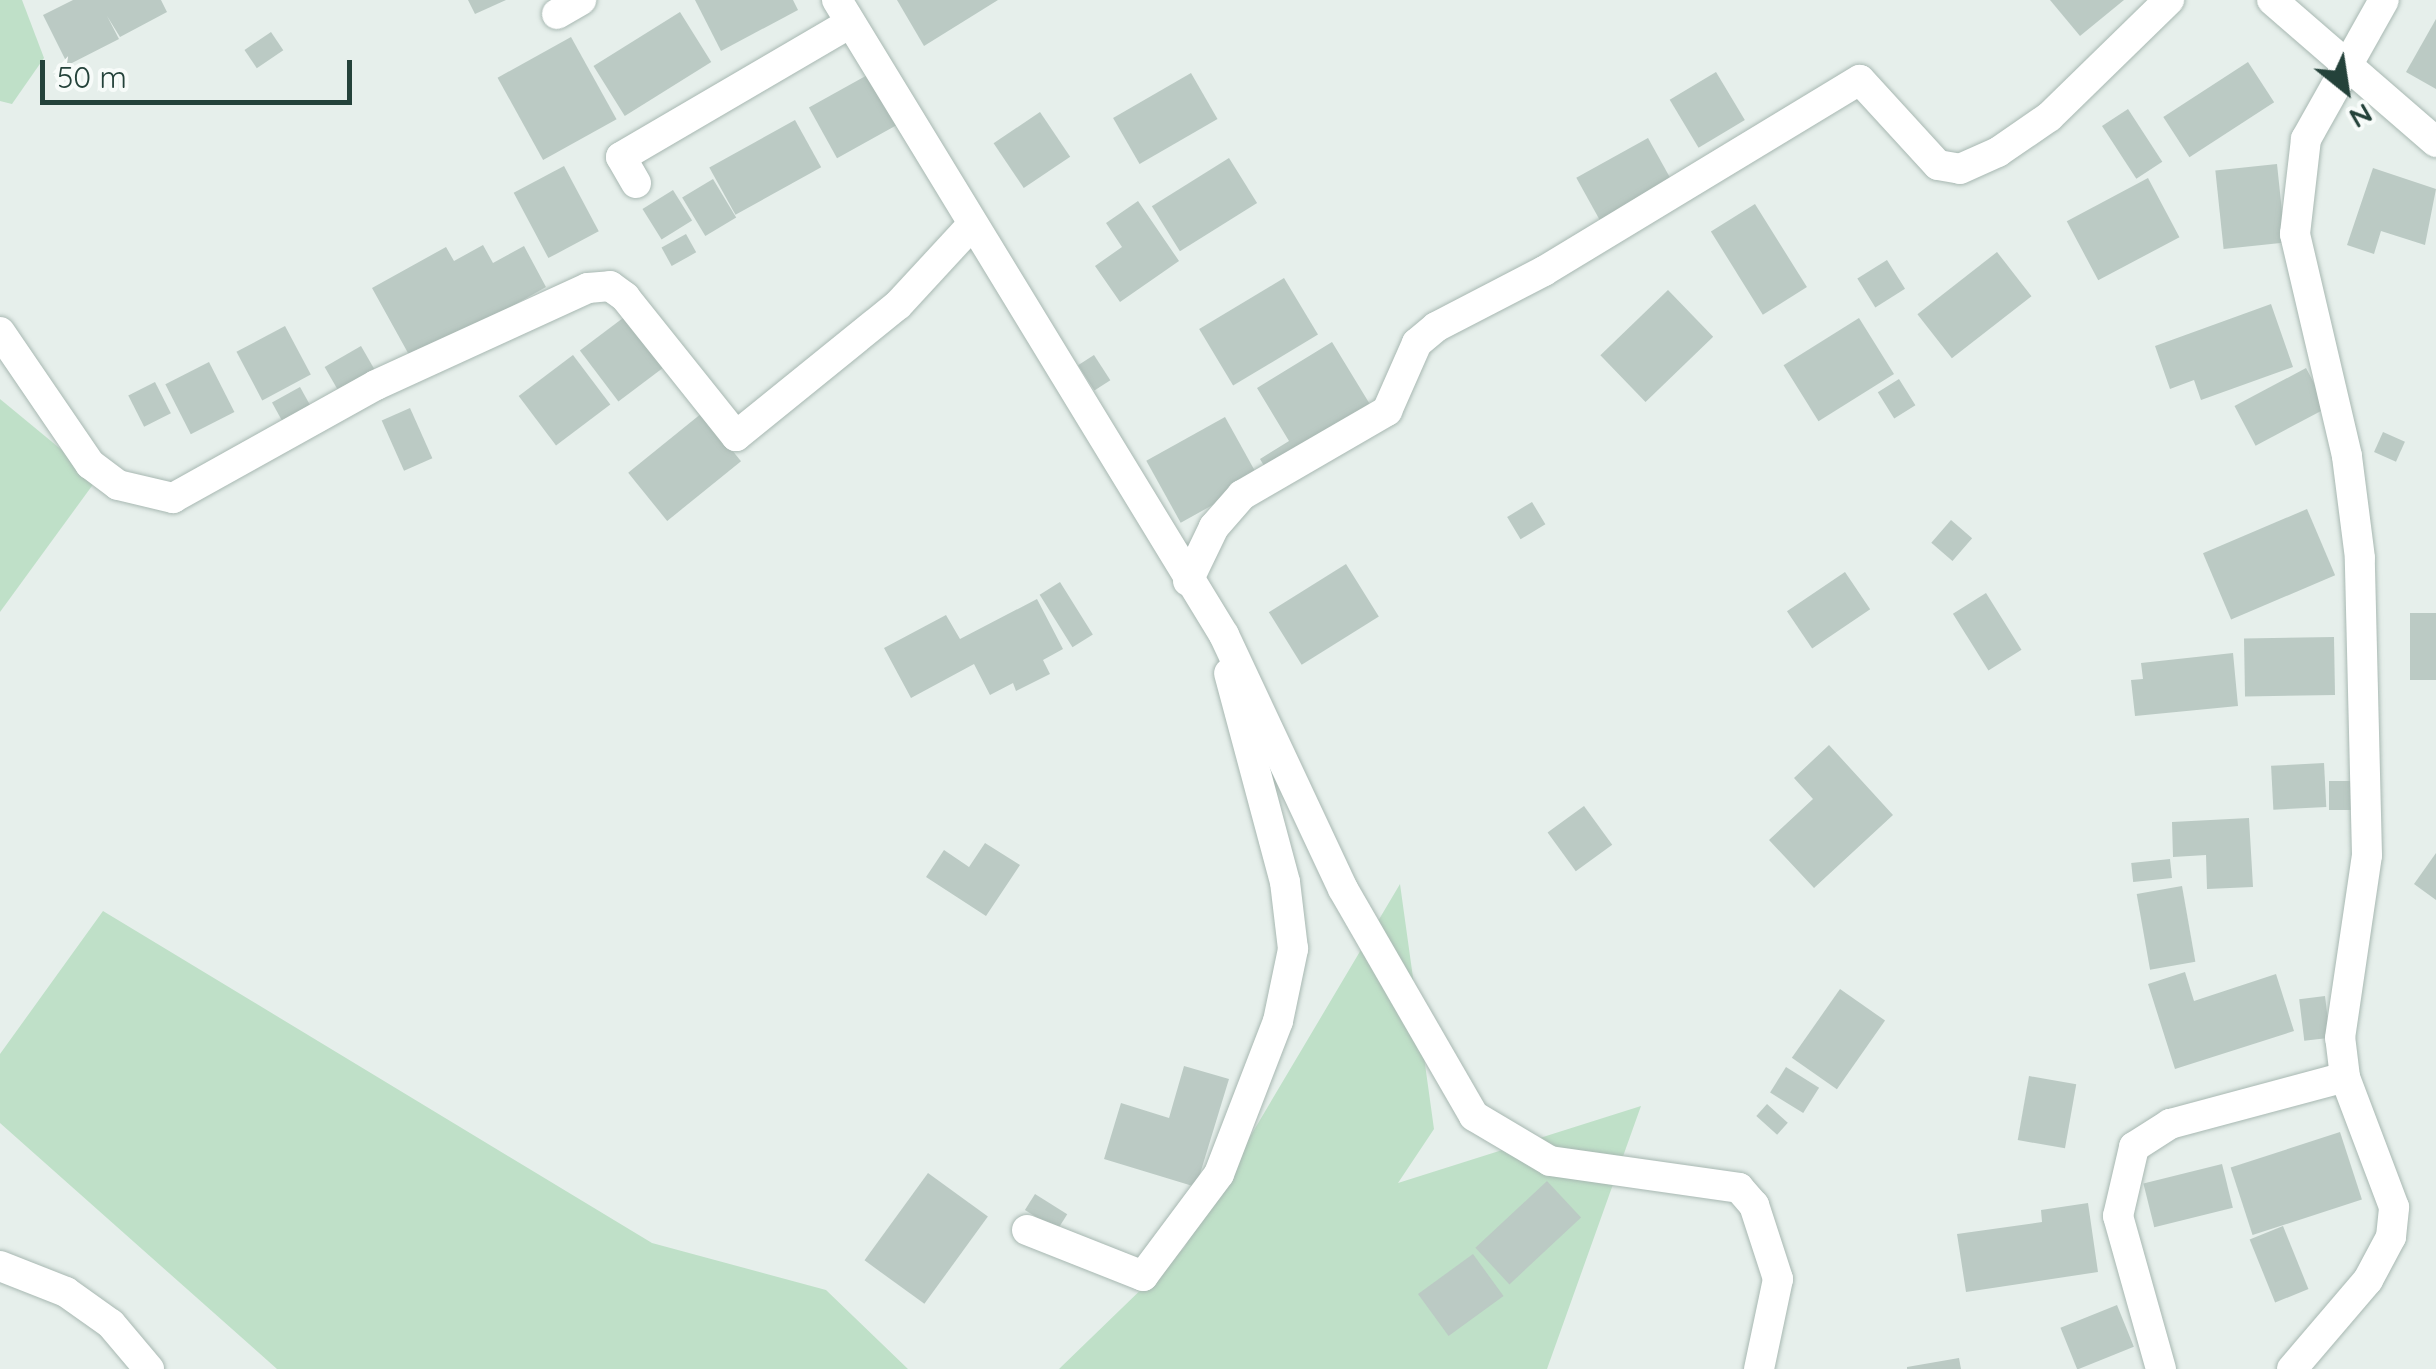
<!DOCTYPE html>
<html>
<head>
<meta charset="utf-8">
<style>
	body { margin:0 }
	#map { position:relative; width:2436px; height:1369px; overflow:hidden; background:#e6efeb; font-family:Quicksand,sans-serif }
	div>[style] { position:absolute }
	.green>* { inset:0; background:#bfe0c8 }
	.building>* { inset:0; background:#bbcac4; transform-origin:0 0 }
	.roads { filter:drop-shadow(0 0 2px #a8b8b2) drop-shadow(0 0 2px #a8b8b2) }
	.minor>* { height:30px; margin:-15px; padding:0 15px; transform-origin:15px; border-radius:15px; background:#fff }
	span { translate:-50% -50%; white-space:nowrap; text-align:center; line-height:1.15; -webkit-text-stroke:10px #f7fbf9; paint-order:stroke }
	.north { position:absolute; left:2296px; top:40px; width:100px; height:100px; -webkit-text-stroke:8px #f7fbf9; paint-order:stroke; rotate:150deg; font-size:28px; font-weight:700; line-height:40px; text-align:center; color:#24423a }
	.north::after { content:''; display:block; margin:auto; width:35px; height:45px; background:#24423a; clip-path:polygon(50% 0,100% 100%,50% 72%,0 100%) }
	.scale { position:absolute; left:40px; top:60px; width:312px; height:45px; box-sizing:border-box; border:5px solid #24423a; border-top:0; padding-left:12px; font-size:30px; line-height:35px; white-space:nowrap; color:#24423a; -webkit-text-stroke:8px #f7fbf9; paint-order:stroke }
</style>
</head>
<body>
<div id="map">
	<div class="green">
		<div style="clip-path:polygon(0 0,22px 0,44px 58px,12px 104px,0 101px)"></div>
		<div style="clip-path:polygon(0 399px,97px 479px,0 612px)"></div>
		<div style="clip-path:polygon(1400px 884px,1434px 1129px,1398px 1183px,1641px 1106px,1547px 1369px,1059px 1369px,1184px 1248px)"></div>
		<div style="clip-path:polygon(103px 911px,652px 1243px,826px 1290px,908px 1369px,277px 1369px,0 1123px,0 1054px)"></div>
	</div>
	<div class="building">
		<div style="clip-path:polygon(73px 0,161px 0,167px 12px,120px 37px,107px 16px,119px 39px,68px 65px,43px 15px)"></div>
		<div style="clip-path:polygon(468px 0,506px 0,475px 14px)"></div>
		<div style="clip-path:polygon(695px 0,793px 0,798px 10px,721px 51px)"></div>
		<div style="clip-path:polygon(897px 0,998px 0,924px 46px)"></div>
		<div style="clip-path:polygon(2050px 0,2124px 0,2080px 36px)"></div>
		<div style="left:680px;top:12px;width:59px;height:102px;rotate:58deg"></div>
		<div style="clip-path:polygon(2436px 19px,2436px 89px,2406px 72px)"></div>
		<div style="left:271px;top:32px;width:22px;height:32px;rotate:56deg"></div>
		<div style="left:571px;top:37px;width:94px;height:84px;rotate:61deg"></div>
		<div style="left:2248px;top:62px;width:48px;height:101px;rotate:57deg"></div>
		<div style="left:1716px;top:72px;width:56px;height:54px;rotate:59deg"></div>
		<div style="left:871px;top:73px;width:58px;height:71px;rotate:61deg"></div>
		<div style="left:1191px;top:73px;width:53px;height:90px;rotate:60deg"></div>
		<div style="left:2128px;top:109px;width:63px;height:31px;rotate:57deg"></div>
		<div style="left:1040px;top:112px;width:54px;height:56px;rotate:56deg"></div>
		<div style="left:795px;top:120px;width:54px;height:98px;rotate:61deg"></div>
		<div style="left:1648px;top:138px;width:49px;height:82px;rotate:61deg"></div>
		<div style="left:1229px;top:158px;width:53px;height:91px;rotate:58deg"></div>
		<div style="left:2277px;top:164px;width:79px;height:62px;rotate:84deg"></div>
		<div style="left:564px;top:166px;width:74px;height:57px;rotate:62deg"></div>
		<div style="clip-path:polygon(2373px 168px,2436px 189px,2425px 245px,2381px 231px,2374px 254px,2347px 245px)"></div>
		<div style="left:2148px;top:178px;width:67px;height:92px;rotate:62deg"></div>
		<div style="left:713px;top:179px;width:45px;height:36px;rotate:59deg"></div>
		<div style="left:673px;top:190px;width:36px;height:36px;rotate:58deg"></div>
		<div style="clip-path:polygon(1138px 201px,1179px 261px,1120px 302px,1095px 266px,1122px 247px,1106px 223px)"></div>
		<div style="left:1755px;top:204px;width:98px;height:52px;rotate:58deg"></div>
		<div style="left:686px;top:234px;width:21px;height:28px;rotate:61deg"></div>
		<div style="clip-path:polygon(483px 245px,493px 263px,524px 246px,546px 287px,413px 362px,372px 288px,446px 247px,454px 261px)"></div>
		<div style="left:1997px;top:252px;width:56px;height:101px;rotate:52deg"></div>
		<div style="left:1887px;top:260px;width:34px;height:35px;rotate:58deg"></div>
		<div style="left:1284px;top:278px;width:66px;height:99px;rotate:59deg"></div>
		<div style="left:1668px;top:290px;width:65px;height:94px;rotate:46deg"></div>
		<div style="clip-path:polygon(2271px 304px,2293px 367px,2201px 400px,2194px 380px,2170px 389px,2155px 346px)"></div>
		<div style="left:627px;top:315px;width:64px;height:59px;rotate:53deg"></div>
		<div style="left:1859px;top:318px;width:66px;height:89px;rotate:58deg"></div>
		<div style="left:285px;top:326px;width:55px;height:55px;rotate:62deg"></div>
		<div style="clip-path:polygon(1332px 342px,1371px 406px,1266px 469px,1260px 459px,1289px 441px,1257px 388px)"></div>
		<div style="left:361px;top:346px;width:32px;height:42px;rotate:60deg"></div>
		<div style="left:573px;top:355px;width:62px;height:68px;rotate:53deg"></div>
		<div style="left:1094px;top:355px;width:30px;height:19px;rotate:57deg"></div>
		<div style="left:209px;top:362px;width:56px;height:49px;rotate:63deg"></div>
		<div style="left:2306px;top:368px;width:45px;height:81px;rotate:62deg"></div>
		<div style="left:1899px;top:379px;width:31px;height:25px;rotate:58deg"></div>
		<div style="left:155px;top:382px;width:35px;height:30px;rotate:63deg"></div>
		<div style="left:300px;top:387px;width:25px;height:32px;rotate:61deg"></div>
		<div style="left:410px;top:408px;width:55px;height:31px;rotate:66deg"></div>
		<div style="left:702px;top:413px;width:62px;height:95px;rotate:51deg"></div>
		<div style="left:1225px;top:417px;width:71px;height:90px;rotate:61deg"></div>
		<div style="left:2383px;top:432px;width:24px;height:22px;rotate:24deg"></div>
		<div style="left:1532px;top:502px;width:26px;height:29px;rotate:59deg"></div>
		<div style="left:2307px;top:509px;width:72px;height:113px;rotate:67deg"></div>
		<div style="left:1951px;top:520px;width:28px;height:30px;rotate:41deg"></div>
		<div style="left:1346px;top:564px;width:62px;height:91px;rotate:58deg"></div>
		<div style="left:1845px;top:572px;width:45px;height:70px;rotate:56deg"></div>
		<div style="left:1060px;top:582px;width:62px;height:24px;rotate:58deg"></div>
		<div style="left:1986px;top:593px;width:67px;height:39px;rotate:58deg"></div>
		<div style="clip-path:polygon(1037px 599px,1063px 649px,1043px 660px,1050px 674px,1016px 691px,1013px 683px,990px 695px,974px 664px,911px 698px,884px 648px,946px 615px,960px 639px)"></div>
		<div style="left:2436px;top:613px;width:67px;height:26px;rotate:90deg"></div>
		<div style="left:2334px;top:637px;width:58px;height:90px;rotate:89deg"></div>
		<div style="clip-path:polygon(2233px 653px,2238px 706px,2135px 716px,2131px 680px,2143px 679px,2141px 663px)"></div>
		<div style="clip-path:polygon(1829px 745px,1893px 815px,1814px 888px,1769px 840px,1813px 799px,1794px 778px)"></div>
		<div style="left:2324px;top:763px;width:44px;height:53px;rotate:87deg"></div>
		<div style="left:2329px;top:781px;width:28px;height:29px"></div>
		<div style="left:1584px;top:806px;width:48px;height:45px;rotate:54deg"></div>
		<div style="clip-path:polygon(2249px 818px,2253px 887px,2207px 889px,2206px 855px,2173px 857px,2172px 822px)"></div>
		<div style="clip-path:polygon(985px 843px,1020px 865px,986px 916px,926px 877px,944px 850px,969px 867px)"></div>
		<div style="clip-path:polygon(2436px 853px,2436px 900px,2414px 884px)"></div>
		<div style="left:2170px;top:859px;width:19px;height:39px;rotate:84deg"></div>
		<div style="left:2182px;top:886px;width:77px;height:46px;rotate:80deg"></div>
		<div style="clip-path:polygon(2185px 972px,2194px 1001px,2276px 974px,2294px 1031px,2175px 1069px,2148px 984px)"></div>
		<div style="left:1840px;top:989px;width:55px;height:84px;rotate:35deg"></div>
		<div style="left:2325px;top:996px;width:42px;height:26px;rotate:83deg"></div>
		<div style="clip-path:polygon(1184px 1066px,1229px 1079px,1196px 1187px,1104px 1159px,1121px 1103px,1169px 1118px)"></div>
		<div style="left:1786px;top:1067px;width:39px;height:30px;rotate:32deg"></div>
		<div style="left:2029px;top:1076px;width:48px;height:65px;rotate:10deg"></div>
		<div style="left:1767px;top:1104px;width:28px;height:16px;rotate:42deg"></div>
		<div style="left:2340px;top:1132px;width:71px;height:115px;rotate:72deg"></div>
		<div style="left:2222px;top:1164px;width:45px;height:81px;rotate:76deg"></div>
		<div style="left:928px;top:1173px;width:74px;height:108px;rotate:36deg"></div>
		<div style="left:1547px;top:1181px;width:50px;height:98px;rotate:47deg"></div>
		<div style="left:1035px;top:1194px;width:38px;height:19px;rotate:32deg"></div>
		<div style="clip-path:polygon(2088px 1203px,2098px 1272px,1966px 1292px,1957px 1234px,2042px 1222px,2041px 1210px)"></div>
		<div style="left:2283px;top:1226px;width:68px;height:36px;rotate:68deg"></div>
		<div style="left:1473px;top:1254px;width:52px;height:68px;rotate:54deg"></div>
		<div style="left:2117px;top:1305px;width:45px;height:61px;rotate:68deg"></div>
		<div style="clip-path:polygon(1959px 1358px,1961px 1369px,1907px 1369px,1907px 1367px)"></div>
	</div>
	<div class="roads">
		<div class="minor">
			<div style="left:837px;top:0;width:744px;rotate:58.64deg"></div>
			<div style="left:1224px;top:635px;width:280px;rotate:64.9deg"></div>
			<div style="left:1343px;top:889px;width:262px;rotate:60deg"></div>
			<div style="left:1474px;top:1116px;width:88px;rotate:30.6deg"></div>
			<div style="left:1550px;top:1161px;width:191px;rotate:8.1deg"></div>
			<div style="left:1739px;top:1188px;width:23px;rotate:49deg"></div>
			<div style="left:1754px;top:1205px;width:78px;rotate:72deg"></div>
			<div style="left:1778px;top:1279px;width:92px;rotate:101.9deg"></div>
			<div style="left:2272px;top:0;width:217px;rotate:40.9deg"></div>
			<div style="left:557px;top:14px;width:28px;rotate:-30deg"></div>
			<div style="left:636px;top:183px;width:30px;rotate:-120deg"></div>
			<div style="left:621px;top:157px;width:265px;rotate:-30.3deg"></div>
			<div style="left:0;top:332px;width:160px;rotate:55.7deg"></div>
			<div style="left:90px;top:464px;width:35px;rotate:37deg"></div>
			<div style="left:118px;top:485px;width:57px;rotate:13.3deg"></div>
			<div style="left:173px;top:498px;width:232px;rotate:-29.1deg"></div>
			<div style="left:376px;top:385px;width:233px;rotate:-24.6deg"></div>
			<div style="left:588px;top:288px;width:22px;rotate:-5deg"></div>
			<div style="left:610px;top:286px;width:19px;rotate:36deg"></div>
			<div style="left:625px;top:297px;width:178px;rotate:51.4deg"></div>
			<div style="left:736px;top:436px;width:208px;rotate:-39deg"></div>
			<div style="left:898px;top:305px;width:106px;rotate:-47.3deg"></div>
			<div style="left:1188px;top:581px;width:60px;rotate:-64.3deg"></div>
			<div style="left:1214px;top:527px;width:43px;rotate:-48.8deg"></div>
			<div style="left:1242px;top:495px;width:168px;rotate:-30.1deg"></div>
			<div style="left:1387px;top:411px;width:74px;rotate:-66.2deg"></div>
			<div style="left:1417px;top:343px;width:25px;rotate:-40deg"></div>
			<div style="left:1436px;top:327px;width:122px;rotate:-27.4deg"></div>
			<div style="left:1544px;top:271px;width:369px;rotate:-31.2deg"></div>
			<div style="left:1860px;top:80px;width:115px;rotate:47.5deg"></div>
			<div style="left:1938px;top:165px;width:22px;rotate:10deg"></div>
			<div style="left:1960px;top:169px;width:42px;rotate:-24.1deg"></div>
			<div style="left:1998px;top:152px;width:62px;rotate:-34.5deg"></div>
			<div style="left:2049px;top:117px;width:168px;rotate:-44.3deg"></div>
			<div style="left:1027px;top:1230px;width:125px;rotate:21.6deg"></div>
			<div style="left:1143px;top:1276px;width:127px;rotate:-53.3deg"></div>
			<div style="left:1219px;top:1174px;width:164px;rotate:-68.9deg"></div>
			<div style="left:1278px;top:1021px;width:74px;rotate:-78.2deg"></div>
			<div style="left:1293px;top:949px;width:67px;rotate:-96.8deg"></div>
			<div style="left:1285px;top:882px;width:216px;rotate:-105deg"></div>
			<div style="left:0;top:1266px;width:71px;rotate:21.5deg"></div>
			<div style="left:66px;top:1292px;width:55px;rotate:35.4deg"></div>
			<div style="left:111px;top:1324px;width:59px;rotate:49.8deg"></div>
			<div style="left:2161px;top:1369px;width:159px;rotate:-105.7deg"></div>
			<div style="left:2118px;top:1216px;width:71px;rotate:-76.9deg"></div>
			<div style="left:2134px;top:1147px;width:43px;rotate:-32.6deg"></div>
			<div style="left:2170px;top:1124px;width:181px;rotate:-15deg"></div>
			<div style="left:2292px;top:1369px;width:117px;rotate:-49.5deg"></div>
			<div style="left:2368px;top:1280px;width:49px;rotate:-61.9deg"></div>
			<div style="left:2391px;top:1237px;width:30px;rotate:-84deg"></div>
			<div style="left:2394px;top:1207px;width:139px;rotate:-110.7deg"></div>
			<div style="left:2345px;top:1077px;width:39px;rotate:-97deg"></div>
			<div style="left:2340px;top:1038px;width:185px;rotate:-81.6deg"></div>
			<div style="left:2367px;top:855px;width:297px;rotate:-91.4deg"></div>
			<div style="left:2360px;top:558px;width:103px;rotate:-97.3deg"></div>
			<div style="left:2347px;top:456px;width:228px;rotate:-103.2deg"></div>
			<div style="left:2295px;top:234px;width:96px;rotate:-83.4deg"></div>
			<div style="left:2306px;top:139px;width:159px;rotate:-60.7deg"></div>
		</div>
	</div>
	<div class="north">N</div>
	<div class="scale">50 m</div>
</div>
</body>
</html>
